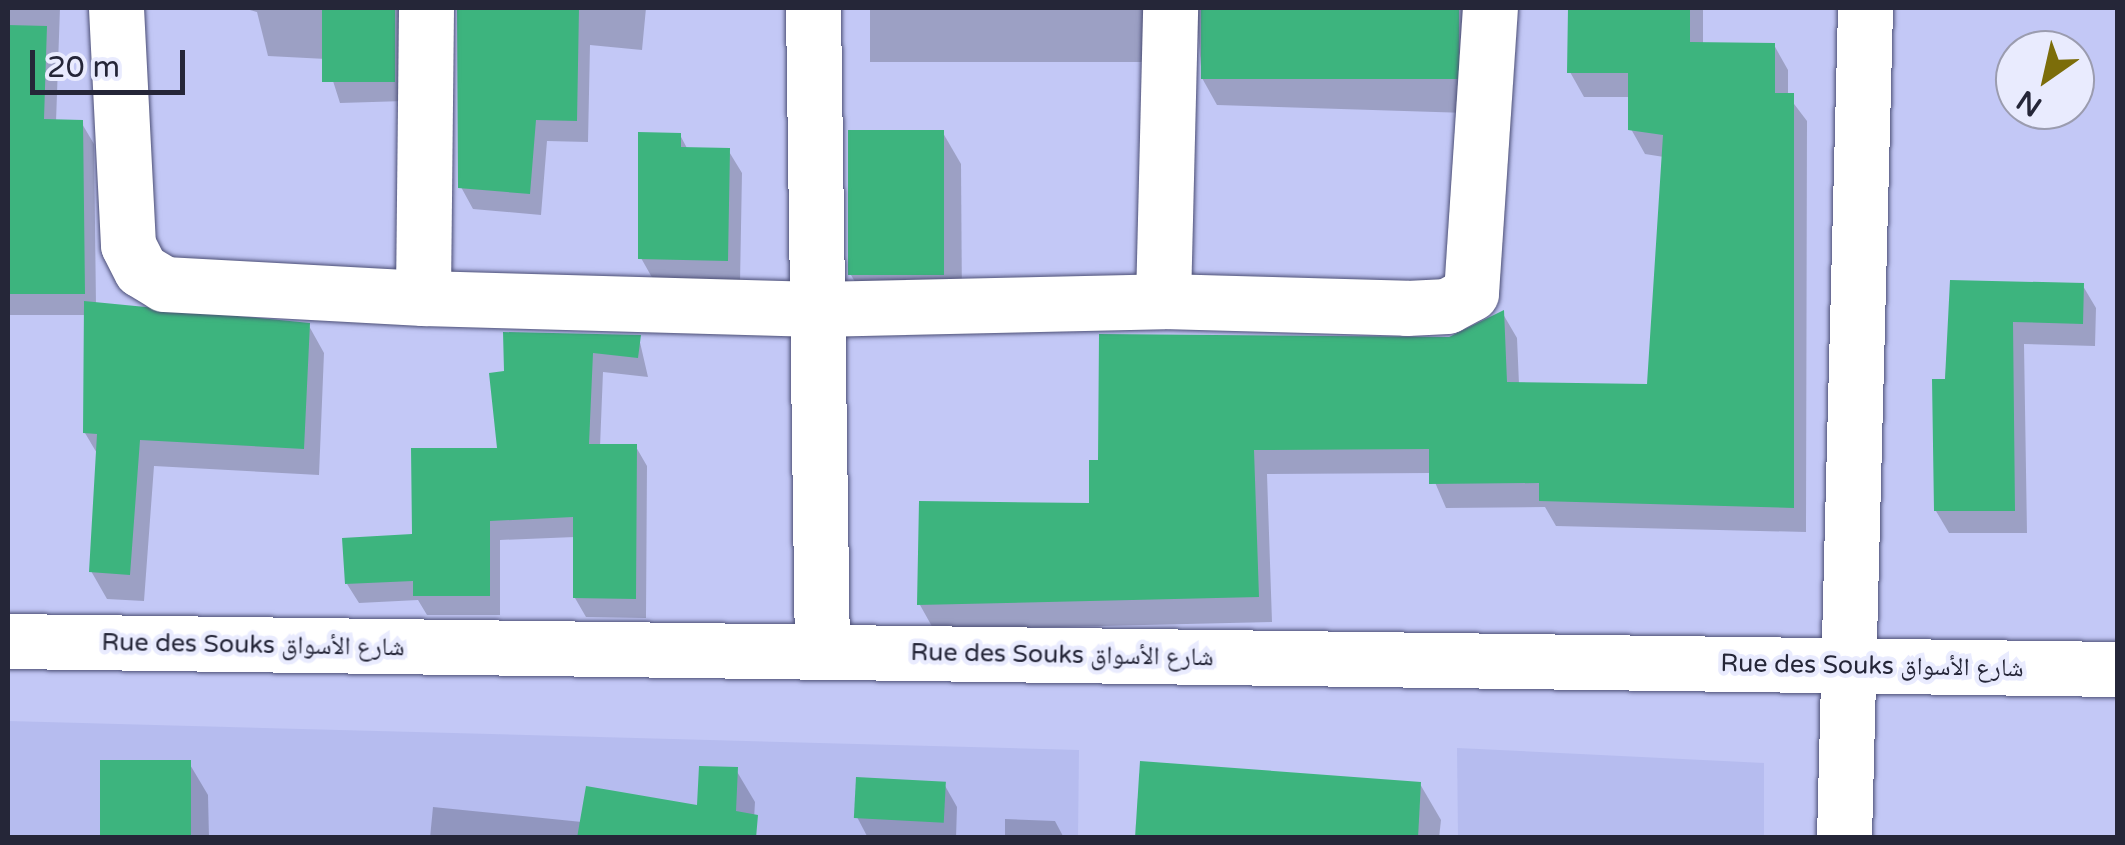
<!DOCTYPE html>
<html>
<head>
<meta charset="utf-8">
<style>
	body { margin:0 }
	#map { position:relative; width:2125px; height:845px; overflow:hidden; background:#c3c8f6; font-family:"Varela Round","Noto Naskh Arabic",sans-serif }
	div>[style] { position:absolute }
	.built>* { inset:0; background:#b6bcef }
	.shadow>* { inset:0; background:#0003; transform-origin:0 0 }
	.building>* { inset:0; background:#3db47e; transform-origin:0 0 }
	.roads { filter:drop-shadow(0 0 2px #4b4e75) drop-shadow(0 0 2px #4b4e75) }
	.minor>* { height:55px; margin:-27.5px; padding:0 27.5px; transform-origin:27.5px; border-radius:27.5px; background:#fff }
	span { translate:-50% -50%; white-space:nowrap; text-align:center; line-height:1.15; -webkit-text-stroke:9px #e9ebfe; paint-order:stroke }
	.street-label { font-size:25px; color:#252638 }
	.frame { position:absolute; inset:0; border:10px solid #252638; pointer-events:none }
	.north { position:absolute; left:1995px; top:30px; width:100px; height:100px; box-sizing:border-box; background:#e9ebfe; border:2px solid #9b9caf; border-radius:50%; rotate:214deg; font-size:28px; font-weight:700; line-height:40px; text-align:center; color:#252638 }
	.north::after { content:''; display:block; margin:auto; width:35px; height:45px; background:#7c6d0a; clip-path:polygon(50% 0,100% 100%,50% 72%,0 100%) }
	.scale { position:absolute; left:30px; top:50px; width:155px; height:45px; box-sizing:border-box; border:5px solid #252638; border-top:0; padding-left:12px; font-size:30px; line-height:35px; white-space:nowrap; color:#252638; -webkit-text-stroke:8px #e9ebfe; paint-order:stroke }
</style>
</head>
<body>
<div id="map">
	<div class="built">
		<div style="clip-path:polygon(8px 721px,1079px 750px,1078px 837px,8px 838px)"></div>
		<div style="clip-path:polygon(1457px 748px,1764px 763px,1764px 837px,1458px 837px)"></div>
	</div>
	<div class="shadow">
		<div style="clip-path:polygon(8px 8px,60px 8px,56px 122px,81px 122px,94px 144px,96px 305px,309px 326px,324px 353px,319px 475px,154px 466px,144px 601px,107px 599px,91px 571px,98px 455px,85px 433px,86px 315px,8px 315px)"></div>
		<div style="clip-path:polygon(243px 8px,418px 8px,405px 101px,340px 103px,326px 59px,268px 56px,257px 12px)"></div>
		<div style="clip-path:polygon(459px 8px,646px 8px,642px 50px,590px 45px,588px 142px,547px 141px,541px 215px,473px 209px,461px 187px)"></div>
		<div style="left:870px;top:8px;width:308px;height:54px"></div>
		<div style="clip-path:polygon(1196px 8px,1482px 8px,1467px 113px,1217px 105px,1202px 78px)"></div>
		<div style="clip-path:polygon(1571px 8px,1703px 8px,1703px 45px,1774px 45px,1788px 70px,1788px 96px,1807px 121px,1806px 532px,1556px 526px,1545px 507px,1446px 508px,1431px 473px,1267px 474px,1272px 622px,934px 630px,920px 605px,1091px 506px,1503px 314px,1517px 338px,1519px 384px,1650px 386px,1664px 157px,1645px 154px,1631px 129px,1631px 97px,1584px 97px,1570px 72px)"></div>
		<div style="clip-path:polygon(943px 133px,961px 164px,962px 306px,869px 306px,851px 275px)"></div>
		<div style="clip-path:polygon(680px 135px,688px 150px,728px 150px,742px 173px,740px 283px,654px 281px,641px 258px)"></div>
		<div style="clip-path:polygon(1952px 282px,2083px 286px,2096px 308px,2095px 346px,2024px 344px,2027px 533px,1949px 533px,1936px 511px)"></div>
		<div style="clip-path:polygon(639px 338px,648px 377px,603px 372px,600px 447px,636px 447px,647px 466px,646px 618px,586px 617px,575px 598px,575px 537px,500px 540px,500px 615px,427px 615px,418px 600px,359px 603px,347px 584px,415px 537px,500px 450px,491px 375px)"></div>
		<div style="clip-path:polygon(189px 763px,208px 795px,209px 838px,103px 838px)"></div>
		<div style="clip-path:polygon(736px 770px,755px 802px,753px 838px,430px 838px,433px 807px,582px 822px,699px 808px)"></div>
		<div style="clip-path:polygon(944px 784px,957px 807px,956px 838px,868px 838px,857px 817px)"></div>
		<div style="clip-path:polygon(1420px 784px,1441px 820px,1439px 838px,1138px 838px)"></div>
		<div style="clip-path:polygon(1005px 819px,1055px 821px,1064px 838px,1005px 838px)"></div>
	</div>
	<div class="building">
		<div style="left:322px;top:8px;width:73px;height:74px"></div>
		<div style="clip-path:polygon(457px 8px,579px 8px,577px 121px,536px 120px,530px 194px,458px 188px)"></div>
		<div style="left:1201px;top:8px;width:258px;height:71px"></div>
		<div style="clip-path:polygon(1568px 8px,1690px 8px,1690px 42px,1775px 43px,1775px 93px,1794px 93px,1794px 508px,1539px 501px,1539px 483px,1429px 484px,1429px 449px,1254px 450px,1259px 597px,917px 605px,919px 501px,1089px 503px,1089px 460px,1098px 460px,1099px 334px,1449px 337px,1504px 310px,1507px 382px,1647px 384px,1663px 135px,1628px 130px,1628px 73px,1567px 73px)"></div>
		<div style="clip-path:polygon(8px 25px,47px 26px,44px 119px,83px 120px,85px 294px,8px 294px)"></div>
		<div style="left:848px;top:130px;width:96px;height:145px"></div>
		<div style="clip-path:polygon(638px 132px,681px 133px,681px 147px,730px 148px,728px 261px,638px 259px)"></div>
		<div style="clip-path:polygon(1950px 280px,2084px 283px,2083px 324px,2013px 322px,2015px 511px,1934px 511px,1932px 379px,1945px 379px)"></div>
		<div style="clip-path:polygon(84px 301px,310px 323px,304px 449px,140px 440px,130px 575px,89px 572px,97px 434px,83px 433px)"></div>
		<div style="clip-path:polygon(503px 332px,641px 335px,638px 358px,593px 353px,589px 444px,637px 444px,636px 599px,573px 598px,573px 517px,490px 521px,490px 596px,413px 596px,413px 581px,345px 584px,342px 538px,412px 534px,411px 448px,497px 448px,489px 373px,504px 371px)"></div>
		<div style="left:100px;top:760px;width:91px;height:78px"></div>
		<div style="clip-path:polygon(1140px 761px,1421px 782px,1418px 838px,1135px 838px)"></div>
		<div style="clip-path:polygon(699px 766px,738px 767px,736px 811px,758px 815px,756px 838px,577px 838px,586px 786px,697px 805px)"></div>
		<div style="left:856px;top:777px;width:90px;height:41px;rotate:3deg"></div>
	</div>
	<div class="roads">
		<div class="minor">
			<div style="left:116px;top:8px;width:237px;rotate:87.1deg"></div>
			<div style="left:128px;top:245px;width:28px;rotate:63deg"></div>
			<div style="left:141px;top:270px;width:27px;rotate:31deg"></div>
			<div style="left:164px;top:284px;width:259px;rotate:3.1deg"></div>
			<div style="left:426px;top:8px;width:290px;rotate:90.6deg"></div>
			<div style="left:423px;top:298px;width:394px;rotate:1.6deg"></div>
			<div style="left:817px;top:309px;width:346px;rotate:-1.3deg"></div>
			<div style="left:1163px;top:301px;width:293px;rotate:-88.6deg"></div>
			<div style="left:813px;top:8px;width:644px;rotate:89.2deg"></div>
			<div style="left:1163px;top:301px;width:244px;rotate:1.6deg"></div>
			<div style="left:1407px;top:308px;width:40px;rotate:-2.9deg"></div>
			<div style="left:1447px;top:306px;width:27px;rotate:-28deg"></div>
			<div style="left:1471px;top:293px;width:286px;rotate:-86.2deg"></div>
			<div style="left:8px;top:641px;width:2110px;rotate:0.76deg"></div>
			<div style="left:1844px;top:838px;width:830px;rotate:-88.55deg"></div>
		</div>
	</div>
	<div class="street-label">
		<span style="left:253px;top:645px;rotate:1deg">Rue des Souks شارع الأسواق</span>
		<span style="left:1062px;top:655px;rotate:1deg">Rue des Souks شارع الأسواق</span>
		<span style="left:1872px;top:666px;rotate:1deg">Rue des Souks شارع الأسواق</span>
	</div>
	<div class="frame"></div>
	<div class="north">N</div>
	<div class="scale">20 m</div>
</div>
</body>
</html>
